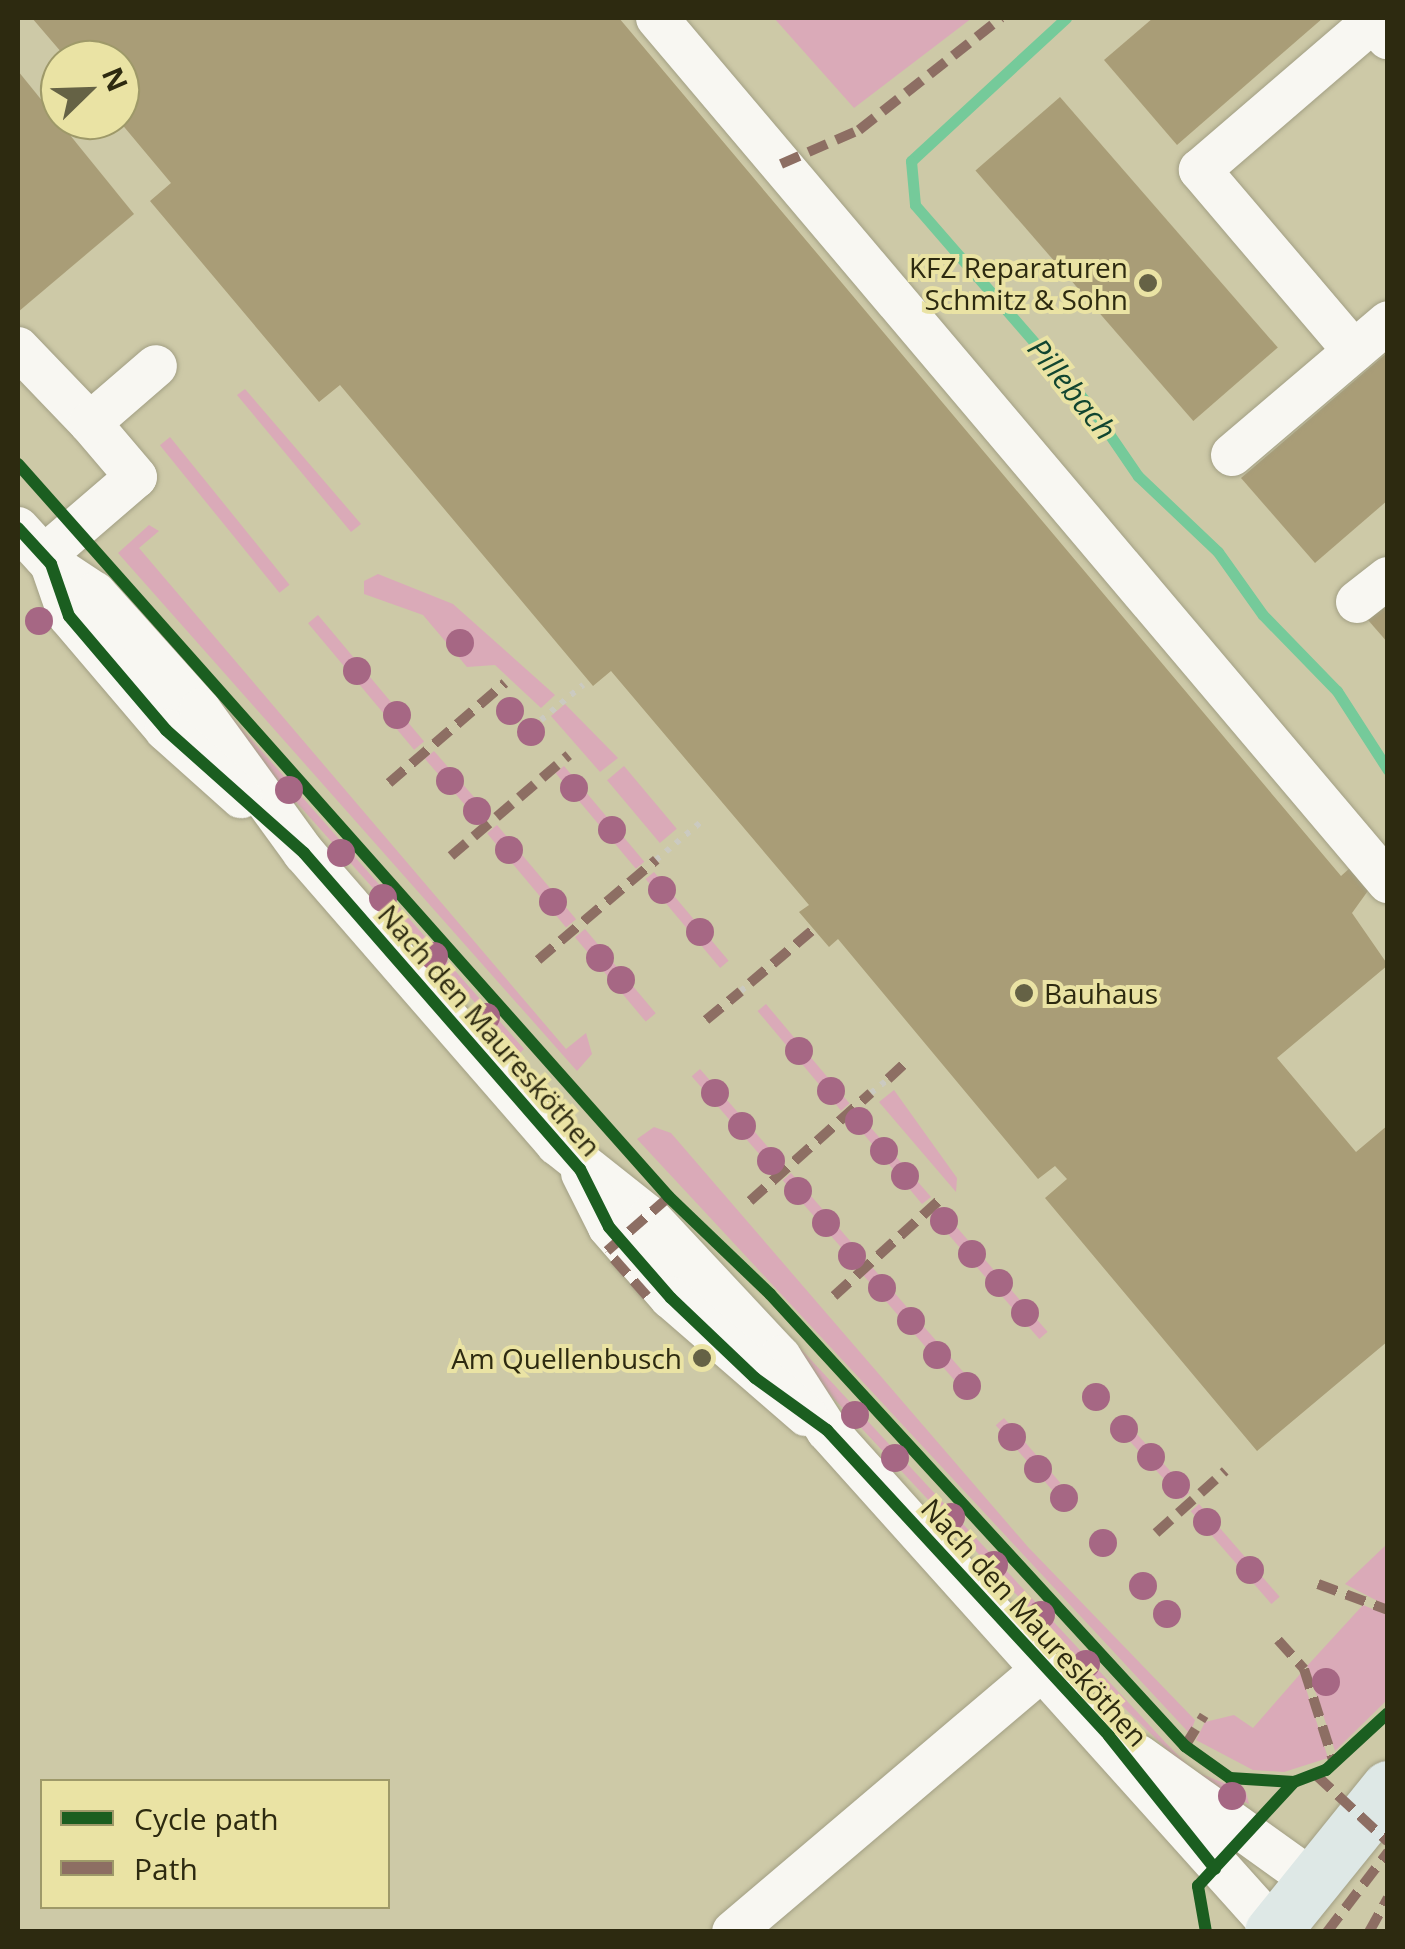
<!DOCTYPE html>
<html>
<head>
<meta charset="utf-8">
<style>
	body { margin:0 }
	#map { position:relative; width:1405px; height:1949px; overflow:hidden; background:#cdc9a7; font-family:"Open Sans",sans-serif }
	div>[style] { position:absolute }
	.green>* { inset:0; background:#daaab8; transform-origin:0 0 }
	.stream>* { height:11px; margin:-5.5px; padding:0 5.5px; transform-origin:5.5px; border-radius:5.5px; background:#75ca9a }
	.building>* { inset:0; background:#a99d77; transform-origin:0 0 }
	.path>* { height:6px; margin-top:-3px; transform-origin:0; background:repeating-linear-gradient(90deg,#cbcac0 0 5px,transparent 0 13px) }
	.roads { filter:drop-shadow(0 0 2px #a29f84) drop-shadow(0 0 2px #a29f84) }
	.minor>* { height:42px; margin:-21px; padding:0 21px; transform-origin:21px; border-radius:21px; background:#f8f7f2 }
	.major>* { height:55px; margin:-27.5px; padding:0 27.5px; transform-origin:27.5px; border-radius:27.5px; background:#dee8e6 }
	.quiet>* { height:10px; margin-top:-5px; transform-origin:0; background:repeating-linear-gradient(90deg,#8d6e63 0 20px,transparent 0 30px) }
	.cycleway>* { height:12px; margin:-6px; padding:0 6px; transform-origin:6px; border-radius:6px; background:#1b5e20 }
	.trees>* { width:28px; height:28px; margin:-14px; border-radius:50%; background:#a66784 }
	.dots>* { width:28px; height:28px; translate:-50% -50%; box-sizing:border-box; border:5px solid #eae3a4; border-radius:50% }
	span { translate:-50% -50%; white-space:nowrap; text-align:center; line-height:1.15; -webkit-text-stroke:8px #eae3a4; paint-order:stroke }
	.poi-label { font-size:28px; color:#2d2a10 }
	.right { translate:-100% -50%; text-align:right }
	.left { translate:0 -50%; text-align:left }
	.street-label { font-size:28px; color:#2d2a10 }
	.water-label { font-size:30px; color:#114530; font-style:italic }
	.frame { position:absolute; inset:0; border:20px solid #2d2a10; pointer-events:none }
	.legend { position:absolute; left:40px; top:1779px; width:350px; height:130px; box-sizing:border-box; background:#eae3a4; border:2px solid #9e9969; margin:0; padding:12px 18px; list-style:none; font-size:30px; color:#2d2a10 }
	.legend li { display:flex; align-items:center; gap:20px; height:50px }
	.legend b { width:50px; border:2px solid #9e9969 }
	.north { position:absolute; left:40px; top:40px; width:100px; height:100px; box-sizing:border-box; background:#eae3a4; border:2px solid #9e9969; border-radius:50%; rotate:67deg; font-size:28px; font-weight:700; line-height:40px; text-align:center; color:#2d2a10 }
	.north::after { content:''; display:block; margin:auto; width:35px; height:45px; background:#656245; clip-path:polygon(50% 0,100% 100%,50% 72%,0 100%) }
</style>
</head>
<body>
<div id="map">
	<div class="green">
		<div style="clip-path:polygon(774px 18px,972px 18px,854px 108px)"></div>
		<div style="clip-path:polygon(245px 389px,361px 524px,351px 532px,237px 395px)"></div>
		<div style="left:170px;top:437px;width:190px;height:13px;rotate:51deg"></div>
		<div style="clip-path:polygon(149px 525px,159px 531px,139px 548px,566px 1049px,586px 1033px,592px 1054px,577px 1071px,118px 553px)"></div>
		<div style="clip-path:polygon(378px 574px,453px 604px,555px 695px,541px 708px,495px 665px,467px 667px,423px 615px,364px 594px,364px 581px)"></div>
		<div style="left:318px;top:615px;width:165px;height:13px;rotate:50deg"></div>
		<div style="clip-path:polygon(155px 630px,524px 1049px,520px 1053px,148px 636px)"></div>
		<div style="clip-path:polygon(565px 704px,618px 758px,600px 772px,551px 716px)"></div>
		<div style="left:434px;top:751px;width:83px;height:12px;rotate:49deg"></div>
		<div style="left:564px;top:766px;width:125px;height:11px;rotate:50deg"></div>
		<div style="left:624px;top:766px;width:82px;height:22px;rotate:50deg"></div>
		<div style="left:497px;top:825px;width:123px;height:13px;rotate:50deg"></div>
		<div style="left:654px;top:872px;width:116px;height:11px;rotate:50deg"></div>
		<div style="left:585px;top:929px;width:110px;height:13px;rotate:50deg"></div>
		<div style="left:766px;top:1004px;width:130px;height:11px;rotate:50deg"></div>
		<div style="left:700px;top:1069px;width:123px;height:11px;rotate:49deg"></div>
		<div style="clip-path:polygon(894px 1090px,957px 1178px,956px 1192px,879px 1102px)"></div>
		<div style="clip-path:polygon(859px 1114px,931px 1197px,922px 1204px,852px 1120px)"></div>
		<div style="clip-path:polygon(654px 1127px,671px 1133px,1028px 1547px,1195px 1720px,1190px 1734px,637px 1139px)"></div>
		<div style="left:791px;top:1173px;width:109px;height:11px;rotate:49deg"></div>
		<div style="left:940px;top:1208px;width:164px;height:11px;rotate:49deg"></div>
		<div style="left:872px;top:1267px;width:165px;height:12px;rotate:49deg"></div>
		<div style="clip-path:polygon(761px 1306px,1166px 1743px,1194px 1771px,1246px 1792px,1249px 1804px,1201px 1783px,1099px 1683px,754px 1313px)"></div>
		<div style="left:1004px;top:1418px;width:86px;height:11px;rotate:49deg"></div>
		<div style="left:1126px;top:1422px;width:95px;height:10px;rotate:48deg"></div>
		<div style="left:1199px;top:1504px;width:123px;height:11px;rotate:49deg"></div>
		<div style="clip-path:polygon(1387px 1544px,1387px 1606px,1345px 1584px)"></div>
		<div style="clip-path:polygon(1363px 1605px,1387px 1615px,1387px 1700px,1335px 1751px,1307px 1666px)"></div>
		<div style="clip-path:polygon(1301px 1673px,1328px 1758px,1284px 1772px,1253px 1770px,1196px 1740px,1205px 1722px,1234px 1715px,1253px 1728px)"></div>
	</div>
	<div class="stream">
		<div style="left:1066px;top:18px;width:211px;rotate:137.3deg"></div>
		<div style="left:911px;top:161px;width:44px;rotate:84.8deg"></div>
		<div style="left:915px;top:205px;width:267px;rotate:49deg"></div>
		<div style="left:1090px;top:406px;width:85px;rotate:55.6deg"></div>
		<div style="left:1138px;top:476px;width:110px;rotate:43.5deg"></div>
		<div style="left:1218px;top:552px;width:77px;rotate:54.5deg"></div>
		<div style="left:1263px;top:615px;width:106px;rotate:45.8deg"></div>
		<div style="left:1337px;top:691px;width:94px;rotate:57.2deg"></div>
	</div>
	<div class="building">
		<div style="clip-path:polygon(32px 18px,619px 18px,1341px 876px,1351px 867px,1370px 888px,1352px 913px,1388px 965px,1277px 1058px,1356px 1152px,1388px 1125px,1388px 1341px,1257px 1451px,1045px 1198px,1067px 1179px,1055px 1166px,1038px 1179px,838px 939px,829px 947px,799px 912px,809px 905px,611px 671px,593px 686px,340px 385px,319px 402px,150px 201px,171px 183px,120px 122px,120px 60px,68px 60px)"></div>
		<div style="clip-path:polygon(1153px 18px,1323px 18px,1177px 145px,1104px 60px)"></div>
		<div style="clip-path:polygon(18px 71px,134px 214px,18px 312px)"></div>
		<div style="left:1060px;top:97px;width:332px;height:112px;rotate:49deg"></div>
		<div style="clip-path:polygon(1388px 352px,1388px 500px,1315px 563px,1241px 478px)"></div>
		<div style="clip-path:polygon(1388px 604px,1388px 643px,1368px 620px)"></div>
	</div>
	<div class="path">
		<div style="left:541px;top:720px;width:55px;rotate:-39.8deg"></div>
		<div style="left:656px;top:860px;width:60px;rotate:-40.3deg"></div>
		<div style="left:741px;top:991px;width:12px;rotate:-42deg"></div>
		<div style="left:871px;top:1093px;width:22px;rotate:-39deg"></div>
	</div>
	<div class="roads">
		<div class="minor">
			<div style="left:657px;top:18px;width:1132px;rotate:49.77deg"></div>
			<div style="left:18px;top:348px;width:104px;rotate:46.2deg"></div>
			<div style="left:1354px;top:351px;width:238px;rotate:-130.4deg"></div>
			<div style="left:1200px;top:170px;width:228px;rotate:-40.7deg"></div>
			<div style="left:1373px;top:21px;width:23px;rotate:49deg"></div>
			<div style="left:1232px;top:455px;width:205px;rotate:-40.4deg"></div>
			<div style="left:18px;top:528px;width:49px;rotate:47.5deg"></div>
			<div style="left:51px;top:564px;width:53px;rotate:33.4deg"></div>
			<div style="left:95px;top:593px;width:157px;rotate:48.1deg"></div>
			<div style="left:200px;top:710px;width:177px;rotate:54deg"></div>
			<div style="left:304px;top:853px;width:386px;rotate:49deg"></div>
			<div style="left:557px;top:1144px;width:117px;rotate:38.4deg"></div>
			<div style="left:649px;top:1217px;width:192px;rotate:46.9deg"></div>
			<div style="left:780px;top:1357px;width:87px;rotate:57.2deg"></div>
			<div style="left:827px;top:1430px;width:669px;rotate:48.09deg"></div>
			<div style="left:44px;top:556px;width:121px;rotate:-40.7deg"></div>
			<div style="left:136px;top:477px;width:71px;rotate:-130.4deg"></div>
			<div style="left:90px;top:423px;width:87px;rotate:-40.8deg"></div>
			<div style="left:51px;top:564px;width:55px;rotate:70.9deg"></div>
			<div style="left:69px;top:616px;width:150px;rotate:49.6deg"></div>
			<div style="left:166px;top:730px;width:101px;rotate:41.8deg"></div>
			<div style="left:1357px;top:602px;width:39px;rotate:-38deg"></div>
			<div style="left:582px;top:1173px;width:60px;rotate:63.4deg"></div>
			<div style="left:609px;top:1227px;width:94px;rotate:48.9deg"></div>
			<div style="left:671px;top:1298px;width:179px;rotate:40.9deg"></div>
			<div style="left:1139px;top:1756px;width:211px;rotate:35.6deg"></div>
			<div style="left:733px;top:1932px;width:404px;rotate:-40.3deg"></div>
		</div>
		<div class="major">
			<div style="left:1272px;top:1932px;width:185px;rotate:-51.1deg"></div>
		</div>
	</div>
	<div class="quiet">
		<div style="left:781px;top:164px;width:85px;rotate:-23.6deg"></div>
		<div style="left:859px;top:130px;width:181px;rotate:-38.3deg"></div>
		<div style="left:389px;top:783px;width:153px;rotate:-40.8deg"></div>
		<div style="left:451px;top:856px;width:155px;rotate:-40.6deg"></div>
		<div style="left:538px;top:960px;width:155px;rotate:-40.3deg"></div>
		<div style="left:750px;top:983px;width:84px;rotate:-40.2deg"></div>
		<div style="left:706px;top:1020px;width:45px;rotate:-39.6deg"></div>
		<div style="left:888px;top:1079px;width:22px;rotate:-43deg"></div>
		<div style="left:750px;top:1201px;width:162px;rotate:-41.8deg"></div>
		<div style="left:647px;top:1296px;width:60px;rotate:-131.6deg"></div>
		<div style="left:607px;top:1251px;width:82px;rotate:-41.1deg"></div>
		<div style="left:834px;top:1296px;width:149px;rotate:-42.3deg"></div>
		<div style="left:1156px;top:1533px;width:93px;rotate:-41.9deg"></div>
		<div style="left:1318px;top:1584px;width:75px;rotate:20.4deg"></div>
		<div style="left:1278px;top:1640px;width:39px;rotate:48deg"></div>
		<div style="left:1304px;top:1669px;width:99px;rotate:72.3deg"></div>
		<div style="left:1185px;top:1746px;width:36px;rotate:-58deg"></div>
		<div style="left:1316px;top:1775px;width:98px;rotate:42.9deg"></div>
		<div style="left:1327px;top:1932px;width:101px;rotate:-52.7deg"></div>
		<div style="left:1369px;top:1932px;width:39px;rotate:-61deg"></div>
	</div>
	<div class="cycleway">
		<div style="left:18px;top:464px;width:980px;rotate:48.39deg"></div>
		<div style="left:669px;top:1197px;width:140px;rotate:43.8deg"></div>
		<div style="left:770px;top:1294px;width:614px;rotate:47.44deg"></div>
		<div style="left:1185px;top:1746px;width:55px;rotate:35.4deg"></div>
		<div style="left:1230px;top:1778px;width:64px;rotate:3.6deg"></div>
		<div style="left:1294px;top:1782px;width:34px;rotate:-21deg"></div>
		<div style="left:1326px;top:1770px;width:84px;rotate:-42.6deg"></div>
		<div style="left:18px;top:528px;width:49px;rotate:47.5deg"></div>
		<div style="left:51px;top:564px;width:55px;rotate:70.9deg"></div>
		<div style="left:69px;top:616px;width:150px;rotate:49.6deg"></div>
		<div style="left:166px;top:730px;width:185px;rotate:41.7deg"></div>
		<div style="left:304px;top:853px;width:420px;rotate:48.9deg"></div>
		<div style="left:580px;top:1169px;width:65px;rotate:63.4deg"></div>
		<div style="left:609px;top:1227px;width:94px;rotate:48.9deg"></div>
		<div style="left:671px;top:1298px;width:116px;rotate:43.6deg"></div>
		<div style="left:755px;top:1378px;width:89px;rotate:35.8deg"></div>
		<div style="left:827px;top:1430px;width:416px;rotate:47.3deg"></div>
		<div style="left:1109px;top:1736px;width:170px;rotate:51.4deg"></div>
		<div style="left:1206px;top:1932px;width:47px;rotate:-99.9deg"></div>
		<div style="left:1198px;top:1886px;width:142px;rotate:-47.3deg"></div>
	</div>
	<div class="trees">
		<div style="left:39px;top:621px"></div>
		<div style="left:460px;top:643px"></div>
		<div style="left:357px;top:671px"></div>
		<div style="left:510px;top:711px"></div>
		<div style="left:397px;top:715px"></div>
		<div style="left:531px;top:732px"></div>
		<div style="left:450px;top:781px"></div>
		<div style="left:574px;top:788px"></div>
		<div style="left:289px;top:790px"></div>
		<div style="left:477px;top:811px"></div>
		<div style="left:612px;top:830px"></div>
		<div style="left:509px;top:850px"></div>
		<div style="left:341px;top:853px"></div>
		<div style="left:662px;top:890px"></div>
		<div style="left:383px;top:898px"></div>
		<div style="left:553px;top:902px"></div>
		<div style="left:700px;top:932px"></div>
		<div style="left:434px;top:956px"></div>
		<div style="left:600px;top:958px"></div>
		<div style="left:621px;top:980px"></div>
		<div style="left:486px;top:1017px"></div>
		<div style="left:799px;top:1051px"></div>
		<div style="left:831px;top:1091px"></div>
		<div style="left:715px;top:1093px"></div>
		<div style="left:859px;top:1121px"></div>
		<div style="left:742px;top:1126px"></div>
		<div style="left:884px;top:1151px"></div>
		<div style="left:771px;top:1161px"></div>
		<div style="left:905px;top:1176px"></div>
		<div style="left:798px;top:1191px"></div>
		<div style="left:944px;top:1221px"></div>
		<div style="left:826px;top:1223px"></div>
		<div style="left:972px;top:1254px"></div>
		<div style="left:852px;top:1256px"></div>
		<div style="left:999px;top:1283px"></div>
		<div style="left:882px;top:1288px"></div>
		<div style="left:1025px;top:1313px"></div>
		<div style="left:911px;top:1321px"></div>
		<div style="left:937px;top:1355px"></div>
		<div style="left:967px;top:1386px"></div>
		<div style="left:1096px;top:1397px"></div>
		<div style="left:855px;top:1415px"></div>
		<div style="left:1124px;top:1429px"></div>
		<div style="left:1012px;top:1437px"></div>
		<div style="left:1151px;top:1457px"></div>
		<div style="left:895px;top:1458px"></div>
		<div style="left:1038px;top:1469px"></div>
		<div style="left:1176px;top:1485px"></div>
		<div style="left:1064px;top:1498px"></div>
		<div style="left:951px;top:1517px"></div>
		<div style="left:1207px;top:1522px"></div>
		<div style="left:1103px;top:1543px"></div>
		<div style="left:994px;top:1565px"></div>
		<div style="left:1250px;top:1570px"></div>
		<div style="left:1143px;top:1586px"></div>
		<div style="left:1167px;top:1614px"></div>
		<div style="left:1041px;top:1615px"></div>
		<div style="left:1086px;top:1664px"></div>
		<div style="left:1326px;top:1682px"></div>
		<div style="left:1232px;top:1796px"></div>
	</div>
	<div class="dots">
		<div style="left:1148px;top:283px;background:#656245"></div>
		<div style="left:1024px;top:993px;background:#656245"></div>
		<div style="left:702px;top:1358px;background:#656245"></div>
	</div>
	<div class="poi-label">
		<span class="right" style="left:1128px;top:283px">KFZ Reparaturen<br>Schmitz &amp; Sohn</span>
		<span class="left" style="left:1044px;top:993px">Bauhaus</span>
		<span class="right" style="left:682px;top:1358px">Am Quellenbusch</span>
	</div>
	<div class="street-label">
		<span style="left:490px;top:1030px;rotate:49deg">Nach den Mauresköthen</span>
		<span style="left:1035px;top:1622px;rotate:48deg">Nach den Mauresköthen</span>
	</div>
	<div class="water-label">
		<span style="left:1072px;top:389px;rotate:51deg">Pillebach</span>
	</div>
	<div class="frame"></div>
	<ul class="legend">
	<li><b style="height:12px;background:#1b5e20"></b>Cycle path</li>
	<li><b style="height:12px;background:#8d6e63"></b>Path</li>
	</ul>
	<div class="north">N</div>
</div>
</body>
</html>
